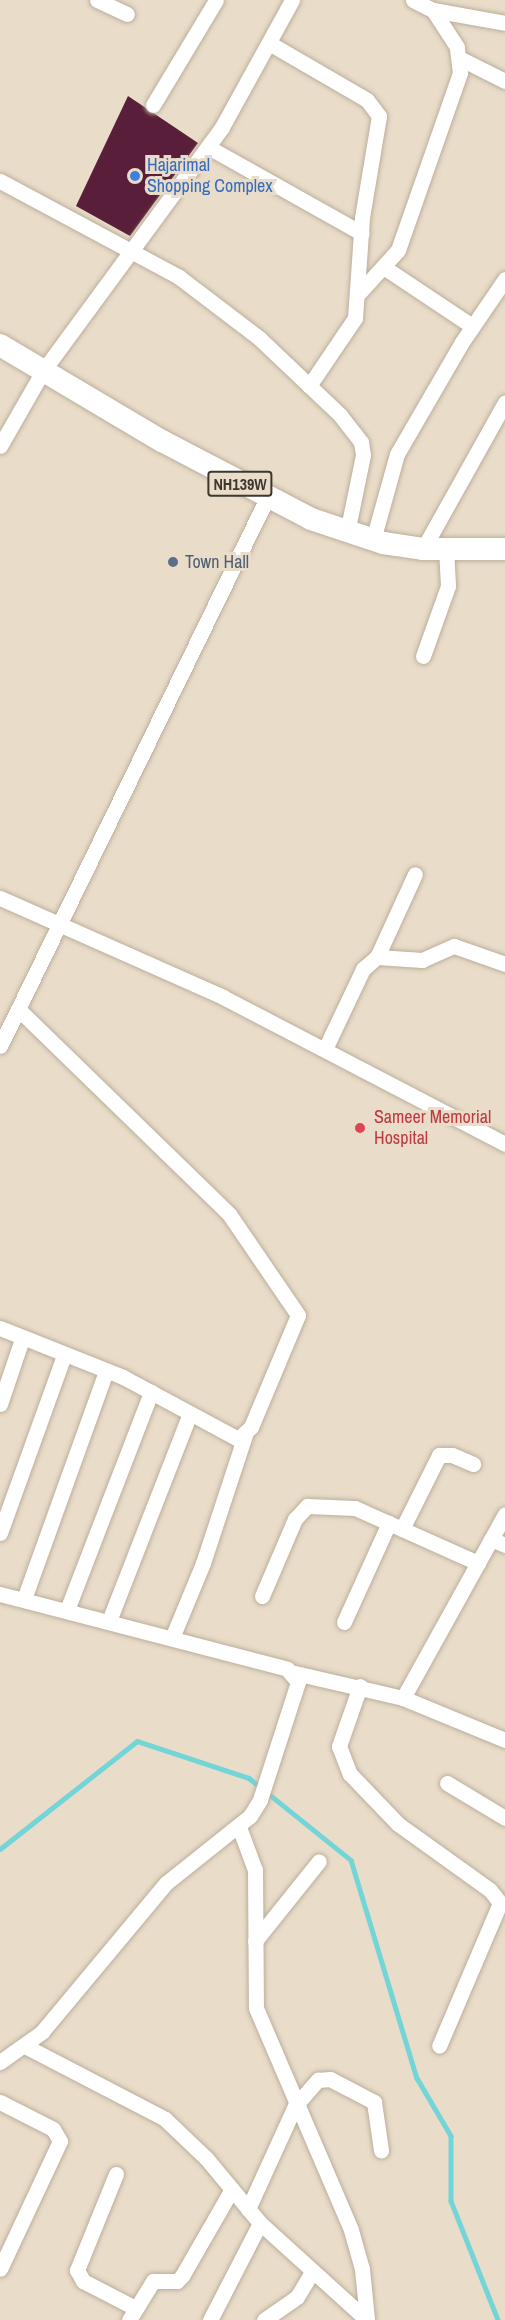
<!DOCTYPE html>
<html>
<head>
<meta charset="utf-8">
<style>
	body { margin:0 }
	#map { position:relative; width:505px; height:2320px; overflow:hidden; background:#e9dcc9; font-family:"Archivo Narrow",sans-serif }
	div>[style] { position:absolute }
	.stream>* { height:4.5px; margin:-2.25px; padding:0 2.25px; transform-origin:2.25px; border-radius:2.25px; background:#73d5d8 }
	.building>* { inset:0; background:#591e39 }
	.roads { filter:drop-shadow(0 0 2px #bbaf9c) drop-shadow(0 0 2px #bbaf9c) }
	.minor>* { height:15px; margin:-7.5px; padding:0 7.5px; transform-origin:7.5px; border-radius:7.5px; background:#fff }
	.highway>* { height:22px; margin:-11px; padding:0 11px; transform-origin:11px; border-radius:11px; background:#fff }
	.dots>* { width:16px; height:16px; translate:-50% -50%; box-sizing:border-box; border:3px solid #e9dcc9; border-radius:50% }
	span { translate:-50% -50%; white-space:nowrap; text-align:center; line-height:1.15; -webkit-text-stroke:6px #e9dcc9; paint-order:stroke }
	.shield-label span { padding:2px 4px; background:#e9dcc9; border:2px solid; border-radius:4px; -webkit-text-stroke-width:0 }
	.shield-label { font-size:16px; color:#3c372f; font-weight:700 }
	.shop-label { font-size:18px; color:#366cbe }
	.left { translate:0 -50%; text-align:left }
	.service-label { font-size:18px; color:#4e5e75 }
	.health-label { font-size:18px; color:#be3a42 }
</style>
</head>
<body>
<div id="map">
	<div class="stream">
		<div style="left:0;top:1849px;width:174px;rotate:-38.2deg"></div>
		<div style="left:137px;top:1741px;width:118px;rotate:18.3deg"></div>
		<div style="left:249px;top:1778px;width:131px;rotate:38.8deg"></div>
		<div style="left:351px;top:1860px;width:228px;rotate:73.2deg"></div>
		<div style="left:417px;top:2078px;width:67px;rotate:59.6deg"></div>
		<div style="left:451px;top:2136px;width:65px;rotate:90deg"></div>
		<div style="left:451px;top:2201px;width:128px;rotate:68.4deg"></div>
	</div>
	<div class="building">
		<div style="clip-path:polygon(128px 96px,198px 143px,130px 236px,76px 206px)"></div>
	</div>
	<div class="roads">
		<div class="minor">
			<div style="left:97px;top:0;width:33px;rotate:25deg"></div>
			<div style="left:413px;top:0;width:22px;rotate:27deg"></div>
			<div style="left:433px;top:10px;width:73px;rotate:10.2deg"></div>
			<div style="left:269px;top:43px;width:113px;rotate:30.2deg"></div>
			<div style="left:367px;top:100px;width:20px;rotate:53deg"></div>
			<div style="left:379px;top:116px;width:103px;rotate:99.5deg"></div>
			<div style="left:362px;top:218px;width:100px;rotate:94deg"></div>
			<div style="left:355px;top:318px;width:82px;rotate:124.1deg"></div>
			<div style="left:461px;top:59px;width:49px;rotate:26.6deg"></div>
			<div style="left:153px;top:105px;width:122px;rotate:-59deg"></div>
			<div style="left:208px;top:147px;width:176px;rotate:29.3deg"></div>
			<div style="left:0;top:181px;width:203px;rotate:28.2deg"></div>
			<div style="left:179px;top:277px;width:101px;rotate:37.3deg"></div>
			<div style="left:259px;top:338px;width:112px;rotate:43.5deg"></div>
			<div style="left:340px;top:415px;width:34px;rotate:52deg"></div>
			<div style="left:361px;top:442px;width:13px;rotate:81deg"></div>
			<div style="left:363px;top:455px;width:80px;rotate:101.6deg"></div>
			<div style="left:385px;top:268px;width:105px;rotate:33.7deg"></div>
			<div style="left:358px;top:294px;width:59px;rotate:-47.7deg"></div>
			<div style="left:398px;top:250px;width:188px;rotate:-70.7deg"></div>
			<div style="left:460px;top:73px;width:26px;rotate:-97deg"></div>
			<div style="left:457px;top:47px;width:44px;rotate:-123deg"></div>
			<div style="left:0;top:446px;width:86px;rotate:-60.2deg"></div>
			<div style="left:43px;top:371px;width:303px;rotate:-53.7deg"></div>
			<div style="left:222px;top:127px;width:145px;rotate:-61.1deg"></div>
			<div style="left:373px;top:540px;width:89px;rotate:-74.4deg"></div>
			<div style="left:397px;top:454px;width:129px;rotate:-59.9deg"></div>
			<div style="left:462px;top:342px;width:76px;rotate:-55.7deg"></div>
			<div style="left:423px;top:549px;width:168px;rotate:-60.8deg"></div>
			<div style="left:423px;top:656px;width:74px;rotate:-70.3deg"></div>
			<div style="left:448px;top:586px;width:37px;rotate:-93deg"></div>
			<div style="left:0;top:898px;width:244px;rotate:23.9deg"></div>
			<div style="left:223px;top:997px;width:318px;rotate:27.5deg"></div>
			<div style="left:377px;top:957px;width:91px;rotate:-65.4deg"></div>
			<div style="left:0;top:1046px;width:610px;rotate:-64.02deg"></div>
			<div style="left:325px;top:1049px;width:89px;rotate:-64.6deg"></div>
			<div style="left:363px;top:969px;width:18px;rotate:-41deg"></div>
			<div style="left:377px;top:957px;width:45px;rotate:3.8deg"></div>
			<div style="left:422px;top:960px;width:35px;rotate:-24deg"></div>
			<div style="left:454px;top:946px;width:54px;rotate:19.4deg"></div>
			<div style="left:0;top:1328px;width:132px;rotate:21.7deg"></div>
			<div style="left:123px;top:1377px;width:131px;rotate:28.3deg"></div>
			<div style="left:238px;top:1439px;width:18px;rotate:-43deg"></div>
			<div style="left:251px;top:1427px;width:121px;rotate:-67.2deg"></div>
			<div style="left:298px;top:1315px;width:122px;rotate:-124.3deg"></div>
			<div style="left:229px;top:1214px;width:294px;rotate:-135.8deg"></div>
			<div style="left:0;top:1404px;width:69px;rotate:-71.3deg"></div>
			<div style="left:402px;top:1529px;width:83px;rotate:-63.4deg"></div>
			<div style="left:439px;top:1455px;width:13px"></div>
			<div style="left:452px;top:1455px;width:23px;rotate:23deg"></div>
			<div style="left:0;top:1533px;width:189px;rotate:-70.2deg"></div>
			<div style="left:491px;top:1539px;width:15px;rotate:23deg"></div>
			<div style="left:0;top:1594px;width:297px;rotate:14.6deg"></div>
			<div style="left:287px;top:1669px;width:17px;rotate:50deg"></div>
			<div style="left:298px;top:1682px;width:124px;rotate:107.9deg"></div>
			<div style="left:260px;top:1800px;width:19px;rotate:122deg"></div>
			<div style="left:250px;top:1816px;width:107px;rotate:141.4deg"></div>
			<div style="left:166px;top:1883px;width:194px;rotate:129.8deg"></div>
			<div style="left:42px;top:2032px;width:52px;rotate:144.5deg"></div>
			<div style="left:262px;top:1596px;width:84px;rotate:-66.8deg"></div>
			<div style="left:295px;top:1519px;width:18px;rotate:-47deg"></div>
			<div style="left:307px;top:1506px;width:48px;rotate:2.4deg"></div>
			<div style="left:355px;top:1508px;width:135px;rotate:24.1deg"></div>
			<div style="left:24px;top:1599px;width:242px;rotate:-70.2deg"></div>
			<div style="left:67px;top:1610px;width:234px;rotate:-68.9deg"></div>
			<div style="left:109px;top:1621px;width:223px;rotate:-68.7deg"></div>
			<div style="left:344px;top:1622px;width:109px;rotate:-65.6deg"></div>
			<div style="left:172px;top:1638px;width:81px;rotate:-67.5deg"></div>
			<div style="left:203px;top:1563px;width:135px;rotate:-71.8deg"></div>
			<div style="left:295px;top:1673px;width:111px;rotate:13deg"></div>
			<div style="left:403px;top:1698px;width:110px;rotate:22.4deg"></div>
			<div style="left:360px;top:1686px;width:64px;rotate:109.3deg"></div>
			<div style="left:339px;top:1746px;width:30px;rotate:69deg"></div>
			<div style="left:350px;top:1774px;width:69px;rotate:46.2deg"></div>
			<div style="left:398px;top:1824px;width:113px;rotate:35.7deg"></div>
			<div style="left:490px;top:1890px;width:16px;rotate:52deg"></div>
			<div style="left:500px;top:1903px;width:155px;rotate:113.1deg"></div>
			<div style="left:403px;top:1698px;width:210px;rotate:-61deg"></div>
			<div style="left:447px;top:1783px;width:68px;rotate:31.1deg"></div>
			<div style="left:239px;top:1827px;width:46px;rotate:69.6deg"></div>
			<div style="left:255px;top:1870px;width:138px;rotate:89.6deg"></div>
			<div style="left:256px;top:2008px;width:241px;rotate:66.8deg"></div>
			<div style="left:351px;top:2230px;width:41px;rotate:74.2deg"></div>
			<div style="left:362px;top:2269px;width:50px;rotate:84.3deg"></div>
			<div style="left:255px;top:1941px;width:102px;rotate:-51.3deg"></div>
			<div style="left:25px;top:2046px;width:158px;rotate:27.5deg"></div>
			<div style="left:165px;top:2119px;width:57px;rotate:43.6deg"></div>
			<div style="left:206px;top:2158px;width:85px;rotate:50.3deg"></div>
			<div style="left:260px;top:2223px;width:144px;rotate:42.2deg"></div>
			<div style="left:0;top:2102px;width:59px;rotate:27deg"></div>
			<div style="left:53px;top:2129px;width:14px;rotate:60deg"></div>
			<div style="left:60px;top:2141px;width:141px;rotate:115.1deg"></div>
			<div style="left:116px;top:2174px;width:104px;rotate:112.1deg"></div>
			<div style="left:77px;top:2270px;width:13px;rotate:61deg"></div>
			<div style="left:83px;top:2281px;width:59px;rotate:27.4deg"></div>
			<div style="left:248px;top:2209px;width:113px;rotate:-65.5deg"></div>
			<div style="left:295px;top:2106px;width:35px;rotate:-49deg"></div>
			<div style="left:318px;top:2080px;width:12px;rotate:-5deg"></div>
			<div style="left:330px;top:2079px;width:50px;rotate:27.6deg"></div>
			<div style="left:374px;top:2102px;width:49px;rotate:81.7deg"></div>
			<div style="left:129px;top:2320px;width:46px;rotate:-58.4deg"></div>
			<div style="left:153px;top:2281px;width:24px"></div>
			<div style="left:177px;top:2281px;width:7px;rotate:-45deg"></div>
			<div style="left:182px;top:2276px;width:100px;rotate:-60.1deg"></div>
			<div style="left:210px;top:2320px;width:109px;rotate:-62.7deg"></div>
			<div style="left:264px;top:2320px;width:40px;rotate:-34.9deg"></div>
			<div style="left:297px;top:2297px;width:29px;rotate:-59deg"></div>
		</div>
		<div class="highway">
			<div style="left:0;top:345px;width:188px;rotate:30.7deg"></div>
			<div style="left:162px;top:441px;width:168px;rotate:27.6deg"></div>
			<div style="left:311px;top:519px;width:76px;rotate:18.4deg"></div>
			<div style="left:383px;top:543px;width:40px;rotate:8.5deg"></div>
			<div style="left:423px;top:549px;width:82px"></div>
		</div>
	</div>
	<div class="dots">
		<div style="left:135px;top:176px;background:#3f7fe0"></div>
		<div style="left:173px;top:562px;background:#5c6f8a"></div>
		<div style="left:360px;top:1128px;background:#e0444e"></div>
	</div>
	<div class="shield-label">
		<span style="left:240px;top:484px">NH139W</span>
	</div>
	<div class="shop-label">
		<span class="left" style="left:147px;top:176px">Hajarimal<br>Shopping Complex</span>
	</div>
	<div class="service-label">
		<span class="left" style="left:185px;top:562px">Town Hall</span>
	</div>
	<div class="health-label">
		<span class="left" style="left:374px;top:1128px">Sameer Memorial<br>Hospital</span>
	</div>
</div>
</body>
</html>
